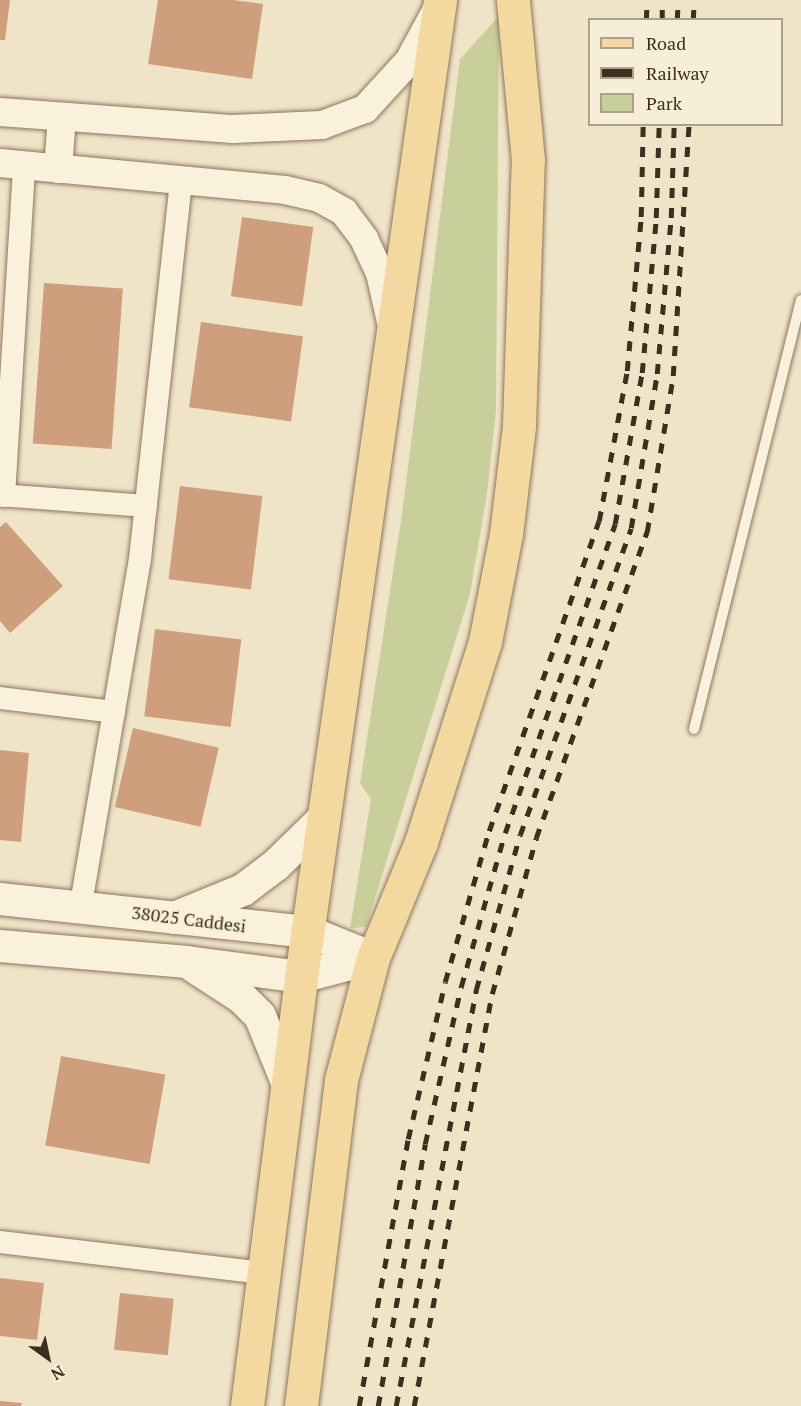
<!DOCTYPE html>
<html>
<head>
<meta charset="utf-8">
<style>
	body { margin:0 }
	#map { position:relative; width:801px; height:1406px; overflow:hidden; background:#f0e4c8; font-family:"PT Serif",serif }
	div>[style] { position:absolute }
	.green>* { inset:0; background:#c9cf9b }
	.building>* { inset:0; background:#cf9f7d; transform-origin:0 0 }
	.roads { filter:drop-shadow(0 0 2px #8d765c) drop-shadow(0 0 2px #8d765c) }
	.service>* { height:10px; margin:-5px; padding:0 5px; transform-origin:5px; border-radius:5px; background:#faf1dc }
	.minor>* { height:22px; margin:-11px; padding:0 11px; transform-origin:11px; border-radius:11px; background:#faf1dc }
	.tertiary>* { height:28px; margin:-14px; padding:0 14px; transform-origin:14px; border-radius:14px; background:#faf1dc }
	.secondary>* { height:32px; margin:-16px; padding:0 16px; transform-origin:16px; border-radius:16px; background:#faf1dc }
	.primary>* { height:33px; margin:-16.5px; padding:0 16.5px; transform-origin:16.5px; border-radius:16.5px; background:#f3d9a0 }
	.rail>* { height:4.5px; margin-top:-2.25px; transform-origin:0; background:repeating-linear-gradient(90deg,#3d2e20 0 10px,transparent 0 20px) }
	span { translate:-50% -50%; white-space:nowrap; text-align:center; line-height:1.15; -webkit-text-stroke:4.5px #f7eed8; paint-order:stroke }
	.street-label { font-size:18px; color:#3d2e20 }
	.legend { position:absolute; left:588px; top:18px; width:195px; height:108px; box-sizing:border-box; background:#f7eed8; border:2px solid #ada18e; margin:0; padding:8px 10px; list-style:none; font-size:18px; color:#3d2e20 }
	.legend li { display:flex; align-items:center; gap:12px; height:30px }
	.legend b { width:30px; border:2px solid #ada18e }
	.north { position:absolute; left:18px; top:1328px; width:60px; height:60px; -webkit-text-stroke:4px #f7eed8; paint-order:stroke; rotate:147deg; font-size:16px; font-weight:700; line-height:24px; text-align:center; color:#3d2e20 }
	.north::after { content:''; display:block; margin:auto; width:21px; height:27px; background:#3d2e20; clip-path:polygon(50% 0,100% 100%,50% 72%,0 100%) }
</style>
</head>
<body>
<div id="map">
	<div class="green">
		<div style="clip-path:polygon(499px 16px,496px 411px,487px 494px,470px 594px,366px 927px,350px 928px,371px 799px,360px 783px,402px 514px,460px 59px)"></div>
	</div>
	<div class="building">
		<div style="clip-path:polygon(0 0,10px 0,5px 40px,0 40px)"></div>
		<div style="clip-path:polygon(158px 0,233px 0,263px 4px,252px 79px,148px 64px)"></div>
		<div style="left:242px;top:217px;width:72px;height:80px;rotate:8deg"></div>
		<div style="left:44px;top:283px;width:79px;height:161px;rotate:4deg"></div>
		<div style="left:201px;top:322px;width:103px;height:86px;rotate:8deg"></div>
		<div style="left:180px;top:486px;width:83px;height:94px;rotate:7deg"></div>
		<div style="clip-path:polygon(6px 522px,63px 586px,10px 633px,0 621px,0 527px)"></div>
		<div style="left:155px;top:629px;width:87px;height:88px;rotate:7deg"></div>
		<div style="left:133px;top:728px;width:88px;height:81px;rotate:13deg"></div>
		<div style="clip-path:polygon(0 750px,29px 753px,21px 842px,0 840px)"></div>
		<div style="left:61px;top:1056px;width:106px;height:91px;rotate:10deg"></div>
		<div style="clip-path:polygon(0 1278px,44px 1283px,37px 1340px,0 1336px)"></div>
		<div style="left:120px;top:1293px;width:54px;height:57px;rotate:6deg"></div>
		<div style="clip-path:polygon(0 1401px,22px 1403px,21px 1406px,0 1406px)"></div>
	</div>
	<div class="roads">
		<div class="service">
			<div style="left:694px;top:729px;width:442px;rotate:-76deg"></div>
		</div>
		<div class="minor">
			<div style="left:0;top:495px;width:146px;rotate:4.3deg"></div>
			<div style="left:4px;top:496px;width:331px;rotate:-86.5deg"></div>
			<div style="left:0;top:698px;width:115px;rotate:7deg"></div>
			<div style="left:81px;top:904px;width:350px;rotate:-80.3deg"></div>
			<div style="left:140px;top:559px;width:380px;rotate:-83.8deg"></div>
			<div style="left:0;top:1242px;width:265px;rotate:6.7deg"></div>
		</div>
		<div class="tertiary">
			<div style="left:0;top:112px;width:234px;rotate:4.2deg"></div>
			<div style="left:233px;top:129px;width:89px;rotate:-2.6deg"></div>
			<div style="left:322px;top:125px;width:46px;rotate:-20.4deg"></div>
			<div style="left:365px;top:109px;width:65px;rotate:-47.5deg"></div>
			<div style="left:409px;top:61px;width:57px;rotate:-61.6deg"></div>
			<div style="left:0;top:163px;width:286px;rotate:5.4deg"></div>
			<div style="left:285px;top:190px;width:35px;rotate:13deg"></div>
			<div style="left:319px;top:198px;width:29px;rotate:29deg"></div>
			<div style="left:344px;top:212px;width:34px;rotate:53deg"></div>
			<div style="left:364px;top:239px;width:38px;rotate:65deg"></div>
			<div style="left:380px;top:273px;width:50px;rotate:77.3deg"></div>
			<div style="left:58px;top:169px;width:52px;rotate:-85.6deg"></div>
		</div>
		<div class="secondary">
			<div style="left:0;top:899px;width:311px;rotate:6.1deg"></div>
			<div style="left:309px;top:932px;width:69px;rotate:22.1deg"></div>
			<div style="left:174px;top:918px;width:74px;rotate:-22.1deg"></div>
			<div style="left:243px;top:890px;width:41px;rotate:-37.1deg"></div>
			<div style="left:276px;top:865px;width:66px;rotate:-44.4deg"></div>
			<div style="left:0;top:946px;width:188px;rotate:4.9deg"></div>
			<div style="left:187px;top:962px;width:115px;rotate:7.5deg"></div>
			<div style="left:301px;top:977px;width:74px;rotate:-14.8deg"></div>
			<div style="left:193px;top:966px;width:59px;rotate:33.1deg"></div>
			<div style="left:242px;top:998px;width:25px;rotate:45deg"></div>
			<div style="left:260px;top:1016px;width:71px;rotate:67.8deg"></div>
		</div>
		<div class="primary">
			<div style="left:247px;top:1406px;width:432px;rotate:-82.8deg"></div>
			<div style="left:301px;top:977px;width:987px;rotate:-81.9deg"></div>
			<div style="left:301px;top:1406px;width:328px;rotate:-83deg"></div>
			<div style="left:341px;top:1080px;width:126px;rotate:-75.3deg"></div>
			<div style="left:373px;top:958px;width:126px;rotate:-67.5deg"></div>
			<div style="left:421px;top:842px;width:210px;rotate:-72.3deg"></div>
			<div style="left:485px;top:642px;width:110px;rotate:-79deg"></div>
			<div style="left:506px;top:534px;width:109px;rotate:-83.1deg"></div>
			<div style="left:519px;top:426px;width:266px;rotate:-88.1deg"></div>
			<div style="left:528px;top:160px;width:161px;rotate:-95.4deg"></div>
		</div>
	</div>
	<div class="rail">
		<div style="left:646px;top:20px;width:20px;rotate:-87deg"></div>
		<div style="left:662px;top:20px;width:20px;rotate:-90deg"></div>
		<div style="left:677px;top:20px;width:20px;rotate:-87deg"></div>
		<div style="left:693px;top:20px;width:20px;rotate:-87deg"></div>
		<div style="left:359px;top:1406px;width:271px;rotate:-79.6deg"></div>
		<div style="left:408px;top:1139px;width:161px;rotate:-76.7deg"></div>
		<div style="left:445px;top:982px;width:157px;rotate:-73.8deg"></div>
		<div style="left:489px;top:831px;width:329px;rotate:-70.5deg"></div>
		<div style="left:599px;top:521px;width:153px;rotate:-79.4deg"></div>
		<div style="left:627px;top:371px;width:155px;rotate:-84.8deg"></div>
		<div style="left:641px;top:217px;width:93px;rotate:-88.8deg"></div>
		<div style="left:378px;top:1406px;width:266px;rotate:-79.8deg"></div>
		<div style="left:425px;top:1144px;width:161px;rotate:-77.1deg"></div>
		<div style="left:461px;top:987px;width:160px;rotate:-74.1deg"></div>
		<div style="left:505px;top:833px;width:328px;rotate:-70.4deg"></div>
		<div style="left:615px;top:524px;width:153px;rotate:-79.9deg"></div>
		<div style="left:642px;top:373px;width:156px;rotate:-84.8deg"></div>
		<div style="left:656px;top:218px;width:94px;rotate:-88.2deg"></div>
		<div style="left:396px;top:1406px;width:424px;rotate:-79.1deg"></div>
		<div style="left:476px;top:990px;width:161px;rotate:-74.2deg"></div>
		<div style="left:520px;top:835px;width:326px;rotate:-70.1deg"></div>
		<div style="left:631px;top:528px;width:156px;rotate:-80.4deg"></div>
		<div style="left:657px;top:374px;width:157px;rotate:-84.9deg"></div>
		<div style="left:671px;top:218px;width:94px;rotate:-88.2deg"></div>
		<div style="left:414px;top:1406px;width:419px;rotate:-79.3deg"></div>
		<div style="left:492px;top:994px;width:162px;rotate:-74.2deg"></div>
		<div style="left:536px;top:838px;width:326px;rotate:-70.1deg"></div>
		<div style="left:647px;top:532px;width:158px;rotate:-80.5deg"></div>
		<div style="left:673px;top:376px;width:253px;rotate:-86.4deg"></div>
	</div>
	<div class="street-label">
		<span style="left:189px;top:919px;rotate:7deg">38025 Caddesi</span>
	</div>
	<ul class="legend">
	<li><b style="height:8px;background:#f3d9a0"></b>Road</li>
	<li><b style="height:8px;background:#3d2e20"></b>Railway</li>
	<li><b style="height:16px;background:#c9cf9b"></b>Park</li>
	</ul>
	<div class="north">N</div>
</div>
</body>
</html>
